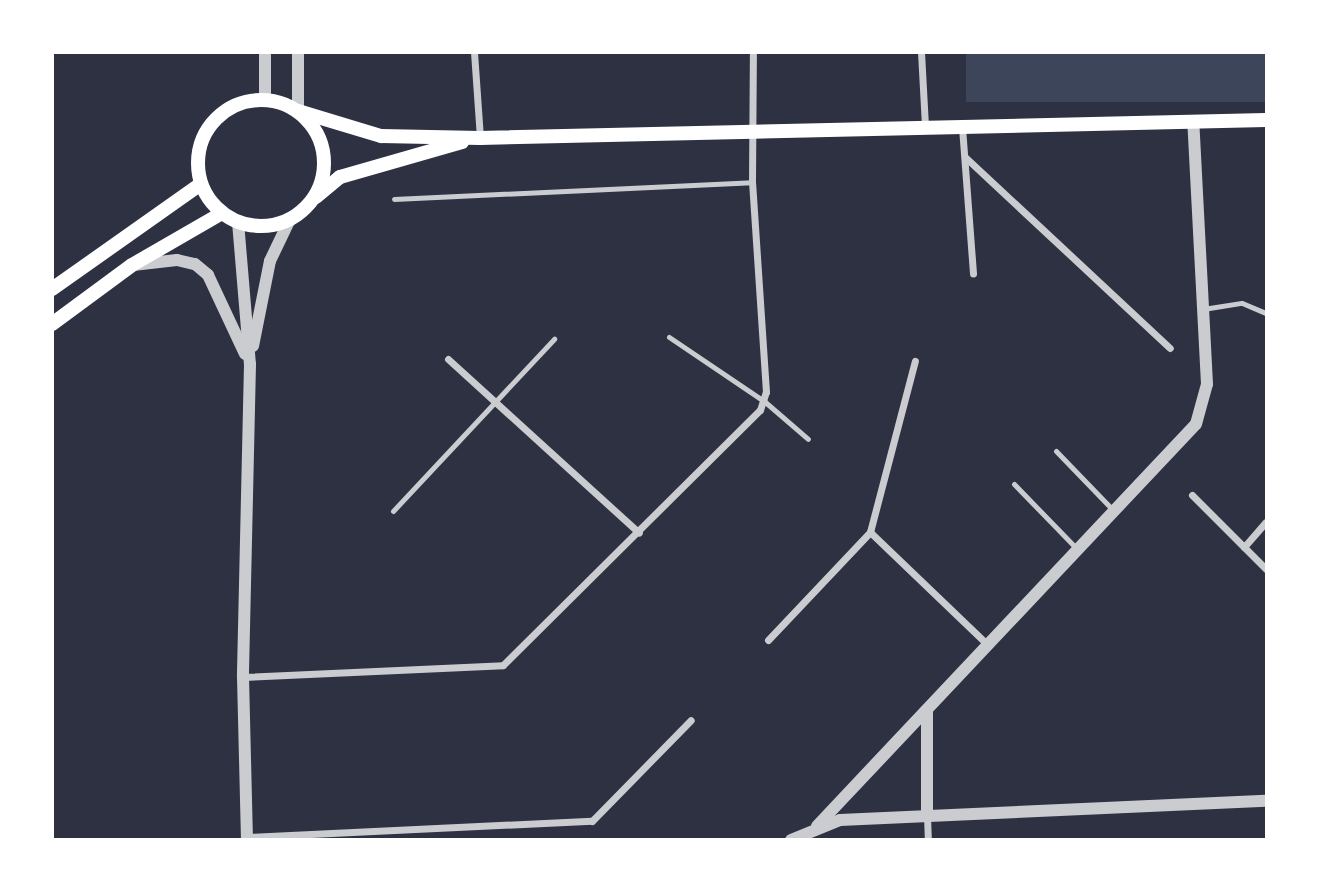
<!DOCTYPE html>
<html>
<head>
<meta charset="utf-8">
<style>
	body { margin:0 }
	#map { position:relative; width:1319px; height:892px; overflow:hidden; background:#2d3142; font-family:Lora,serif }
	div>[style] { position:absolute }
	.green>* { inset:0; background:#3c4559; transform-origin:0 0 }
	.service>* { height:5px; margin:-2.5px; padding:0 2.5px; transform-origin:2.5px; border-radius:2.5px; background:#caccd0 }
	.minor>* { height:7px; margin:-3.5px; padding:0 3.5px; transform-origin:3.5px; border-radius:3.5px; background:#caccd0 }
	.tertiary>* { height:12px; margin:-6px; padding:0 6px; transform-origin:6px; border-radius:6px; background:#caccd0 }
	.secondary>* { height:14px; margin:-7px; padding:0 7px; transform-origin:7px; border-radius:7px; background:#fff }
	.secondary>.ring { margin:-7px; padding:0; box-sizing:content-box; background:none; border:14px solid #fff; border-radius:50% }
	span { translate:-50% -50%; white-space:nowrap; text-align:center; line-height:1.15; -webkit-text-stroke:5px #fff; paint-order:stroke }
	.frame { position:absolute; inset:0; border:54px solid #fff; pointer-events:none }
</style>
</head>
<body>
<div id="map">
	<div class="green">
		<div style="left:1266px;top:53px;width:49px;height:300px;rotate:90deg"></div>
	</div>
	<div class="service">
		<div style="left:394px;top:199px;width:358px;rotate:-2.7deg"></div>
		<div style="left:1203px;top:309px;width:39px;rotate:-9deg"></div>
		<div style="left:1242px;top:303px;width:26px;rotate:23deg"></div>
		<div style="left:669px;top:337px;width:115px;rotate:34deg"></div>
		<div style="left:764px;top:401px;width:58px;rotate:40.8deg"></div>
		<div style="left:1056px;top:451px;width:82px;rotate:46deg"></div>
		<div style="left:1014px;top:484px;width:92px;rotate:45.9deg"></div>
		<div style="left:393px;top:511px;width:236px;rotate:-46.9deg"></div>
	</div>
	<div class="minor">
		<div style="left:474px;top:52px;width:86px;rotate:86deg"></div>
		<div style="left:921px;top:52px;width:75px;rotate:86.9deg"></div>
		<div style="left:962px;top:127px;width:147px;rotate:85.7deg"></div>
		<div style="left:965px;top:157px;width:280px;rotate:43deg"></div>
		<div style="left:448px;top:359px;width:258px;rotate:42.3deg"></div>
		<div style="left:1192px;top:495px;width:105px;rotate:45deg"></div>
		<div style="left:870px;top:532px;width:163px;rotate:43.8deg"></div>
		<div style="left:1244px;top:547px;width:33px;rotate:-49deg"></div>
		<div style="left:768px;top:640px;width:149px;rotate:-46.6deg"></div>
		<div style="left:870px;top:532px;width:177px;rotate:-75.3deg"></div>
		<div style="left:243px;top:677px;width:260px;rotate:-2.6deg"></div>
		<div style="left:503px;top:665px;width:362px;rotate:-44.8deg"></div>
		<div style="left:760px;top:410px;width:19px;rotate:-72deg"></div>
		<div style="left:766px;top:392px;width:210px;rotate:-93.8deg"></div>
		<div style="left:752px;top:182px;width:130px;rotate:-89.6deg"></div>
		<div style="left:927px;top:815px;width:25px;rotate:88deg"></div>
		<div style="left:247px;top:837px;width:345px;rotate:-2.7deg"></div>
		<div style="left:592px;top:821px;width:141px;rotate:-45.6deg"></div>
	</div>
	<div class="tertiary">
		<div style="left:265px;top:52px;width:48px;rotate:90deg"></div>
		<div style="left:298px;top:111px;width:59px;rotate:-90deg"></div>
		<div style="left:238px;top:222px;width:143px;rotate:85.2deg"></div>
		<div style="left:250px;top:364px;width:313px;rotate:91.3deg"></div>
		<div style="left:243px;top:677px;width:163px;rotate:88.6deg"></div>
		<div style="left:133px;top:265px;width:44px;rotate:-6.5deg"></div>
		<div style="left:177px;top:260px;width:18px;rotate:13deg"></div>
		<div style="left:195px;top:264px;width:17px;rotate:40deg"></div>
		<div style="left:208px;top:275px;width:87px;rotate:64.9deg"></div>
		<div style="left:253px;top:346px;width:87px;rotate:-78.7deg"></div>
		<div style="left:270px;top:261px;width:47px;rotate:-64.5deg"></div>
		<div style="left:927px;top:814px;width:103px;rotate:-90deg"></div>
		<div style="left:817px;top:826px;width:552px;rotate:-46.69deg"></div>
		<div style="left:1196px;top:424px;width:41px;rotate:-74.6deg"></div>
		<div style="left:1207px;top:384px;width:263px;rotate:-93deg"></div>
		<div style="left:791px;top:840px;width:53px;rotate:-22.2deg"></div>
		<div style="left:840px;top:820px;width:426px;rotate:-2.6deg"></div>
	</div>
	<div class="secondary">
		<div class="ring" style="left:198px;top:100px;width:112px;height:112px"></div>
		<div style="left:298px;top:111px;width:87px;rotate:16.8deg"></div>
		<div style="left:381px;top:136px;width:99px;rotate:1.2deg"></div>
		<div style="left:480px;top:138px;width:786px;rotate:-1.31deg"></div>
		<div style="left:316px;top:197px;width:31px;rotate:-40deg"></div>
		<div style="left:340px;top:177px;width:127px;rotate:-16deg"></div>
		<div style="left:52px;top:289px;width:182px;rotate:-35.2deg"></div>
		<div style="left:52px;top:324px;width:99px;rotate:-36.4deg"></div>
		<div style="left:132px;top:265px;width:104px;rotate:-30deg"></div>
	</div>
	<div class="frame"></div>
</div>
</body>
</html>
